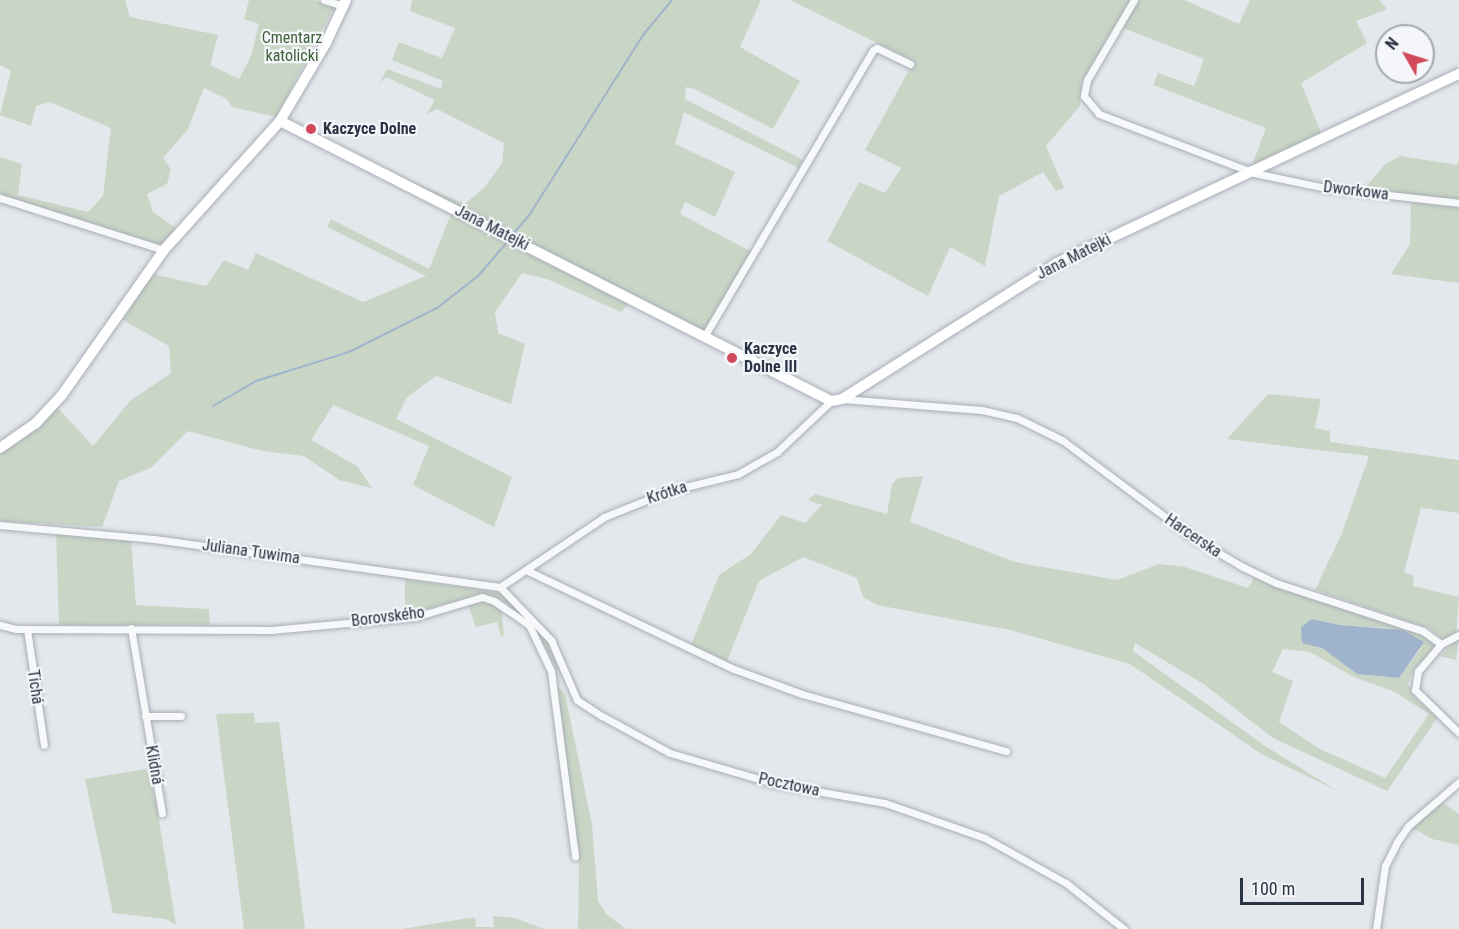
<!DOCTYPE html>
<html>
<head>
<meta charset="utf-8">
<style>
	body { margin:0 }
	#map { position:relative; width:1459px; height:929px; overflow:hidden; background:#e4e7ec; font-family:"Roboto Condensed",sans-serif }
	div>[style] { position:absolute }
	.green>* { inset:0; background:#c9d6c5 }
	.water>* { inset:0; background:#9fb4cc }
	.stream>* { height:2px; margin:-1px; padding:0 1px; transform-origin:1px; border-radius:1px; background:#9fb4cc }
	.roads { filter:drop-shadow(0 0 2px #a9aeb7) drop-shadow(0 0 2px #a9aeb7) }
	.street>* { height:7px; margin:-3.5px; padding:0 3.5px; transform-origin:3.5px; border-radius:3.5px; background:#f7f8fa }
	.secondary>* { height:10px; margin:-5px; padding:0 5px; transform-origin:5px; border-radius:5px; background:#fff }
	.dots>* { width:16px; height:16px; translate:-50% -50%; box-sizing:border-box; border:3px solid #f4f6f9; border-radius:50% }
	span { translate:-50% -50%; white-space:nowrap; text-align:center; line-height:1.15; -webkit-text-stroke:4.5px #f4f6f9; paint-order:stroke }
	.park-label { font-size:16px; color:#3f6138 }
	.poi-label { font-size:16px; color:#2b3445; font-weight:700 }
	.left { translate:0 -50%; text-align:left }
	.street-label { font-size:16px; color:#2b3445 }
	.north { position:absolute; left:1375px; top:24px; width:60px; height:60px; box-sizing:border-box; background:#f4f6f9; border:2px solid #a4a8b1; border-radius:50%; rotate:309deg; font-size:16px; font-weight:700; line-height:24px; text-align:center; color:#2b3445 }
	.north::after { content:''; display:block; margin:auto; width:21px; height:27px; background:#d1495b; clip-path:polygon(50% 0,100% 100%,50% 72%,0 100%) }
	.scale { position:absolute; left:1240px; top:878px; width:124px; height:27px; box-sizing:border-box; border:3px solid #2b3445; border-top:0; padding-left:8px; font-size:18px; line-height:21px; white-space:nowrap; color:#2b3445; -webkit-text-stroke:4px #f4f6f9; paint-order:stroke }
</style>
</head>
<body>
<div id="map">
	<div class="green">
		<div style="clip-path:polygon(0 0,125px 0,130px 17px,218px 35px,210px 65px,239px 79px,251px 56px,259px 24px,244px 19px,249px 0,314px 0,335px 6px,276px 117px,232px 107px,227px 99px,204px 88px,188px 129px,163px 158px,171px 170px,167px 184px,147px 194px,153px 212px,176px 228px,161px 245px,0 194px,0 157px,22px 164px,18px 195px,88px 212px,103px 196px,111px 128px,50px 102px,36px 106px,31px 126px,0 115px,11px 71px,0 65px)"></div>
		<div style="clip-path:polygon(412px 0,761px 0,740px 47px,800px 81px,773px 129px,695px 89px,686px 87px,685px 99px,803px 160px,799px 168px,684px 112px,675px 144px,735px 172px,715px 217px,685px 202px,680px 214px,752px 252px,708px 326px,702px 330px,394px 174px,465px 204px,485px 187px,502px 163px,504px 143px,437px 109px,427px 114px,435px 100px,386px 77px,379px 84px,387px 69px,441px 89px,443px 81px,392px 60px,399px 42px,442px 58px,455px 28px,410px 11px)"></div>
		<div style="clip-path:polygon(790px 0,1130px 0,1081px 83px,1080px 106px,1046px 146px,1064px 188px,1056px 191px,1043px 172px,999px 196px,985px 266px,950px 247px,928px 296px,827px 241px,859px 182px,885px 193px,901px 168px,865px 150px,914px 61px)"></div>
		<div style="clip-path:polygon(1136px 0,1184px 0,1239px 24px,1250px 0,1379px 0,1387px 9px,1356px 21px,1367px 43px,1301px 83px,1322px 135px,1251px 168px,1266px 128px,1153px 85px,1158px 73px,1194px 86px,1204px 59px,1120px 27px)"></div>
		<div style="clip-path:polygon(1401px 156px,1457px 165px,1459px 160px,1459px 200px,1364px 189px,1386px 163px)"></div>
		<div style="clip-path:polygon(1411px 202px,1459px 208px,1459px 283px,1391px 274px,1410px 244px)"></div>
		<div style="clip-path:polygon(451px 214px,629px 303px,621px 312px,547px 279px,522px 273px,495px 312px,498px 333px,525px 344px,511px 404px,436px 376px,407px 397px,396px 419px,512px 477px,494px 527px,413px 485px,429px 446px,333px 405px,311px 440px,357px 466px,372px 488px,339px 480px,304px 456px,263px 451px,188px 431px,152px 467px,119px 481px,102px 527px,0 521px,0 452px,22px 440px,57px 407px,93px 446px,130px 401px,171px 373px,169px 346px,123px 320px,152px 274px,206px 286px,224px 260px,248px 270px,256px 253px,363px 302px,426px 276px,327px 227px,331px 219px,429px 269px)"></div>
		<div style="clip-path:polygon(1268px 394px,1321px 399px,1315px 428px,1330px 431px,1330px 442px,1459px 460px,1459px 513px,1421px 508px,1404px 572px,1414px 576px,1413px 586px,1459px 597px,1456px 634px,1446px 641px,1429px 628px,1315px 590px,1342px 533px,1369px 456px,1227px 439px)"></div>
		<div style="clip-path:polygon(evenodd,923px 476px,910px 522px,1015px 562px,1117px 580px,1159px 564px,1185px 567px,1248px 588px,1254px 578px,1423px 634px,1434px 643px,1435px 650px,1415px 667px,1408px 684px,1414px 697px,1438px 717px,1387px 791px,1273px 738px,1205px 685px,1135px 643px,1133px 651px,1265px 746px,1336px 790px,1263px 755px,1130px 664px,1010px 630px,877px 605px,863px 597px,857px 578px,803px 557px,759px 581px,727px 661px,691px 645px,719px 575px,751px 554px,781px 515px,805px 523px,822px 505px,808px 500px,815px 494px,887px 514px,892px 484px,898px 478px,923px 476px,1312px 619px,1340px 625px,1386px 628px,1421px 648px,1398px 678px,1357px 674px,1322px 648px,1312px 619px,923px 476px,1283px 649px,1310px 652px,1354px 677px,1395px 692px,1429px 714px,1385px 778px,1320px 749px,1279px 722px,1293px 681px,1272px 672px,1283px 649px)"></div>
		<div style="clip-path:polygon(56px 532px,131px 540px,136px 605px,209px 609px,210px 625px,59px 625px)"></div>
		<div style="clip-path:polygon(405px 579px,501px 593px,548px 640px,561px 676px,535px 629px,509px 605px,491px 595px,479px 594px,416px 612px,405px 610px)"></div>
		<div style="clip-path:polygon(488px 600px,501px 607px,504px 635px,501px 636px,497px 622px,476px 627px,468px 605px)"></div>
		<div style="clip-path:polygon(1459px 638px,1456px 660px,1440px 656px,1451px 645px)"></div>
		<div style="clip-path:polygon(557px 686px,565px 694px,592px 825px,598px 901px,607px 915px,626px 929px,578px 929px,579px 868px)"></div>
		<div style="clip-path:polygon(254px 713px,255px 723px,279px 722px,305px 929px,244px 929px,216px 714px)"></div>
		<div style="clip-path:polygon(147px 769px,157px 808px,176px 925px,166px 919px,113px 913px,85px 779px)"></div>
		<div style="clip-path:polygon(1442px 802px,1459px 814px,1459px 845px,1432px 839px,1411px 827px)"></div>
		<div style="clip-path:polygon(493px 916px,515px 918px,544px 929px,402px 929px,469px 918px,475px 918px,476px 927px,494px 927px)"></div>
	</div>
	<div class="water">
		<div style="clip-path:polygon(1312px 619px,1340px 625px,1403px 630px,1424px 642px,1399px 678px,1357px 674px,1322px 648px,1302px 643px,1301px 627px)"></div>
	</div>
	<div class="stream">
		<div style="left:512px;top:235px;width:28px;rotate:-49deg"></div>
		<div style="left:530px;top:214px;width:212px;rotate:-57.7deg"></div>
		<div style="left:643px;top:35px;width:45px;rotate:-50.4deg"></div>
		<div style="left:213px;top:406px;width:50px;rotate:-30.2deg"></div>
		<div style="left:256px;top:381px;width:97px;rotate:-17.3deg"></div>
		<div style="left:349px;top:352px;width:98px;rotate:-26.6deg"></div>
		<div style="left:437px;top:308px;width:52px;rotate:-38deg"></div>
		<div style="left:478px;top:276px;width:48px;rotate:-49.3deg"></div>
	</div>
	<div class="roads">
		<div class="street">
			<div style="left:324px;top:0;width:21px;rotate:17deg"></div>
			<div style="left:1134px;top:0;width:93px;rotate:120.4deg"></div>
			<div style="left:1087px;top:80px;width:16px;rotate:101deg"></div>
			<div style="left:1084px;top:96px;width:23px;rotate:50deg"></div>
			<div style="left:1099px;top:114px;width:166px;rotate:20.8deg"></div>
			<div style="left:1254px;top:173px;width:74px;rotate:11.8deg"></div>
			<div style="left:1326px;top:188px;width:134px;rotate:6.4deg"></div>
			<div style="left:0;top:198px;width:172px;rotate:17.6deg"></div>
			<div style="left:704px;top:337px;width:333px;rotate:-59.5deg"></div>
			<div style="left:873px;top:50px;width:4px;rotate:-27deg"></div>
			<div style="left:877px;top:48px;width:37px;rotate:26deg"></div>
			<div style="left:842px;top:399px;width:140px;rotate:4.5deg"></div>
			<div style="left:982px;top:410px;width:36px;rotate:13deg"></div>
			<div style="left:1017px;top:418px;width:50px;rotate:26.1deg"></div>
			<div style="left:1062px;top:440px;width:162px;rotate:36.7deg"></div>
			<div style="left:1192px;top:537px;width:59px;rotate:30.5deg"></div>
			<div style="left:1243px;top:567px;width:37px;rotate:26deg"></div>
			<div style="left:1276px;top:583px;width:155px;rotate:18.1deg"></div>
			<div style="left:1423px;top:631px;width:22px;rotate:36deg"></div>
			<div style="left:1441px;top:644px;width:35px;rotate:130deg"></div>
			<div style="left:1418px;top:671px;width:19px;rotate:99deg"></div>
			<div style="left:1415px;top:690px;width:62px;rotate:44.3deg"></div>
			<div style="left:0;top:525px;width:155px;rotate:5.2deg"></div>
			<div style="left:154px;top:539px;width:349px;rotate:7.9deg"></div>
			<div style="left:526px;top:570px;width:230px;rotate:25.5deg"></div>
			<div style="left:734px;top:669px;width:72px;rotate:20.2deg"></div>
			<div style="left:802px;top:694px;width:212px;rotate:15.6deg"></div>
			<div style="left:500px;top:587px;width:74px;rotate:46.1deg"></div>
			<div style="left:551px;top:640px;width:65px;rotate:66.6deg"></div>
			<div style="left:577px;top:700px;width:30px;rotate:33deg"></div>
			<div style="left:602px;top:716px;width:77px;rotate:28.6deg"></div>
			<div style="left:670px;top:753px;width:110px;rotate:16.3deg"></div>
			<div style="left:776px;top:784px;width:111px;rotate:9.9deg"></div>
			<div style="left:885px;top:803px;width:106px;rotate:19.3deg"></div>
			<div style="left:985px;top:838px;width:93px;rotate:29.1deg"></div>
			<div style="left:1066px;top:883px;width:74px;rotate:38.4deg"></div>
			<div style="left:500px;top:587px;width:125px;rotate:-33.9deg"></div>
			<div style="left:604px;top:517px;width:70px;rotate:-21.8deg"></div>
			<div style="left:669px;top:491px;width:71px;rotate:-13.8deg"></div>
			<div style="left:738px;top:474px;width:45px;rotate:-29.4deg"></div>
			<div style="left:777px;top:452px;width:74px;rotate:-43.4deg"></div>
			<div style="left:0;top:625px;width:16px;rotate:14deg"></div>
			<div style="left:16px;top:629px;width:255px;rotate:0.2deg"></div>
			<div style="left:271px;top:630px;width:145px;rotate:-5.2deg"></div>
			<div style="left:415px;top:617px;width:70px;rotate:-16.6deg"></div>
			<div style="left:482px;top:597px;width:13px;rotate:18deg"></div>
			<div style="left:494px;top:601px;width:42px;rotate:34.4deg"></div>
			<div style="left:529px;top:625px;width:51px;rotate:64.4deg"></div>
			<div style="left:551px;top:671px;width:187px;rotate:82.6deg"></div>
			<div style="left:131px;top:628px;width:188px;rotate:80.5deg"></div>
			<div style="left:27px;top:629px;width:117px;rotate:81.7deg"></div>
			<div style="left:1441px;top:644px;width:20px;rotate:-27deg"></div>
			<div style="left:145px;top:716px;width:36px"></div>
			<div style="left:1376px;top:929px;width:64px;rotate:-81.9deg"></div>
			<div style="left:1385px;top:866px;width:27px;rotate:-63deg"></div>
			<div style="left:1397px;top:842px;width:19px;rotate:-55deg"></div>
			<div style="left:1408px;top:826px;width:67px;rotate:-40.8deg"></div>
		</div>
		<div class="secondary">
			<div style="left:280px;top:121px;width:618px;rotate:26.94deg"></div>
			<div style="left:831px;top:401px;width:11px;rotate:-10deg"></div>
			<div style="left:842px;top:399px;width:254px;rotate:-32.3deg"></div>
			<div style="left:1057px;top:263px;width:444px;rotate:-25.2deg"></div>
			<div style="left:0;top:448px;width:44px;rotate:-34.8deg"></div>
			<div style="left:36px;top:423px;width:38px;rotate:-47deg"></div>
			<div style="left:62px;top:395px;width:177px;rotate:-54.9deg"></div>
			<div style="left:164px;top:250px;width:173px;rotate:-48deg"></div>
			<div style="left:280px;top:121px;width:91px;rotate:-59.5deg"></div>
			<div style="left:326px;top:43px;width:47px;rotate:-65.1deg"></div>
		</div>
	</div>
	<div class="dots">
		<div style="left:311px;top:129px;background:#d1495b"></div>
		<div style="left:732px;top:358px;background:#d1495b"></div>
	</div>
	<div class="park-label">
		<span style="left:292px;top:47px">Cmentarz<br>katolicki</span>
	</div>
	<div class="poi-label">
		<span class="left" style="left:323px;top:129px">Kaczyce Dolne</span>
		<span class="left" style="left:744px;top:358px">Kaczyce<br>Dolne III</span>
	</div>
	<div class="street-label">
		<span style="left:1356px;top:191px;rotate:7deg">Dworkowa</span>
		<span style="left:492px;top:228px;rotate:27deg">Jana Matejki</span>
		<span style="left:1074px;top:257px;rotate:-27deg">Jana Matejki</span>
		<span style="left:667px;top:493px;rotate:-18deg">Krótka</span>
		<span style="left:1193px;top:536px;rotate:34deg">Harcerska</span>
		<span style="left:251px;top:552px;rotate:8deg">Juliana Tuwima</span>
		<span style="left:388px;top:617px;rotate:-7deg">Borovského</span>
		<span style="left:35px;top:687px;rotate:82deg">Tichá</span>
		<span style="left:154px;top:765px;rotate:80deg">Klidná</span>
		<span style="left:789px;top:785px;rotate:12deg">Pocztowa</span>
	</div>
	<div class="north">N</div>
	<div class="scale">100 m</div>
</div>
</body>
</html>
